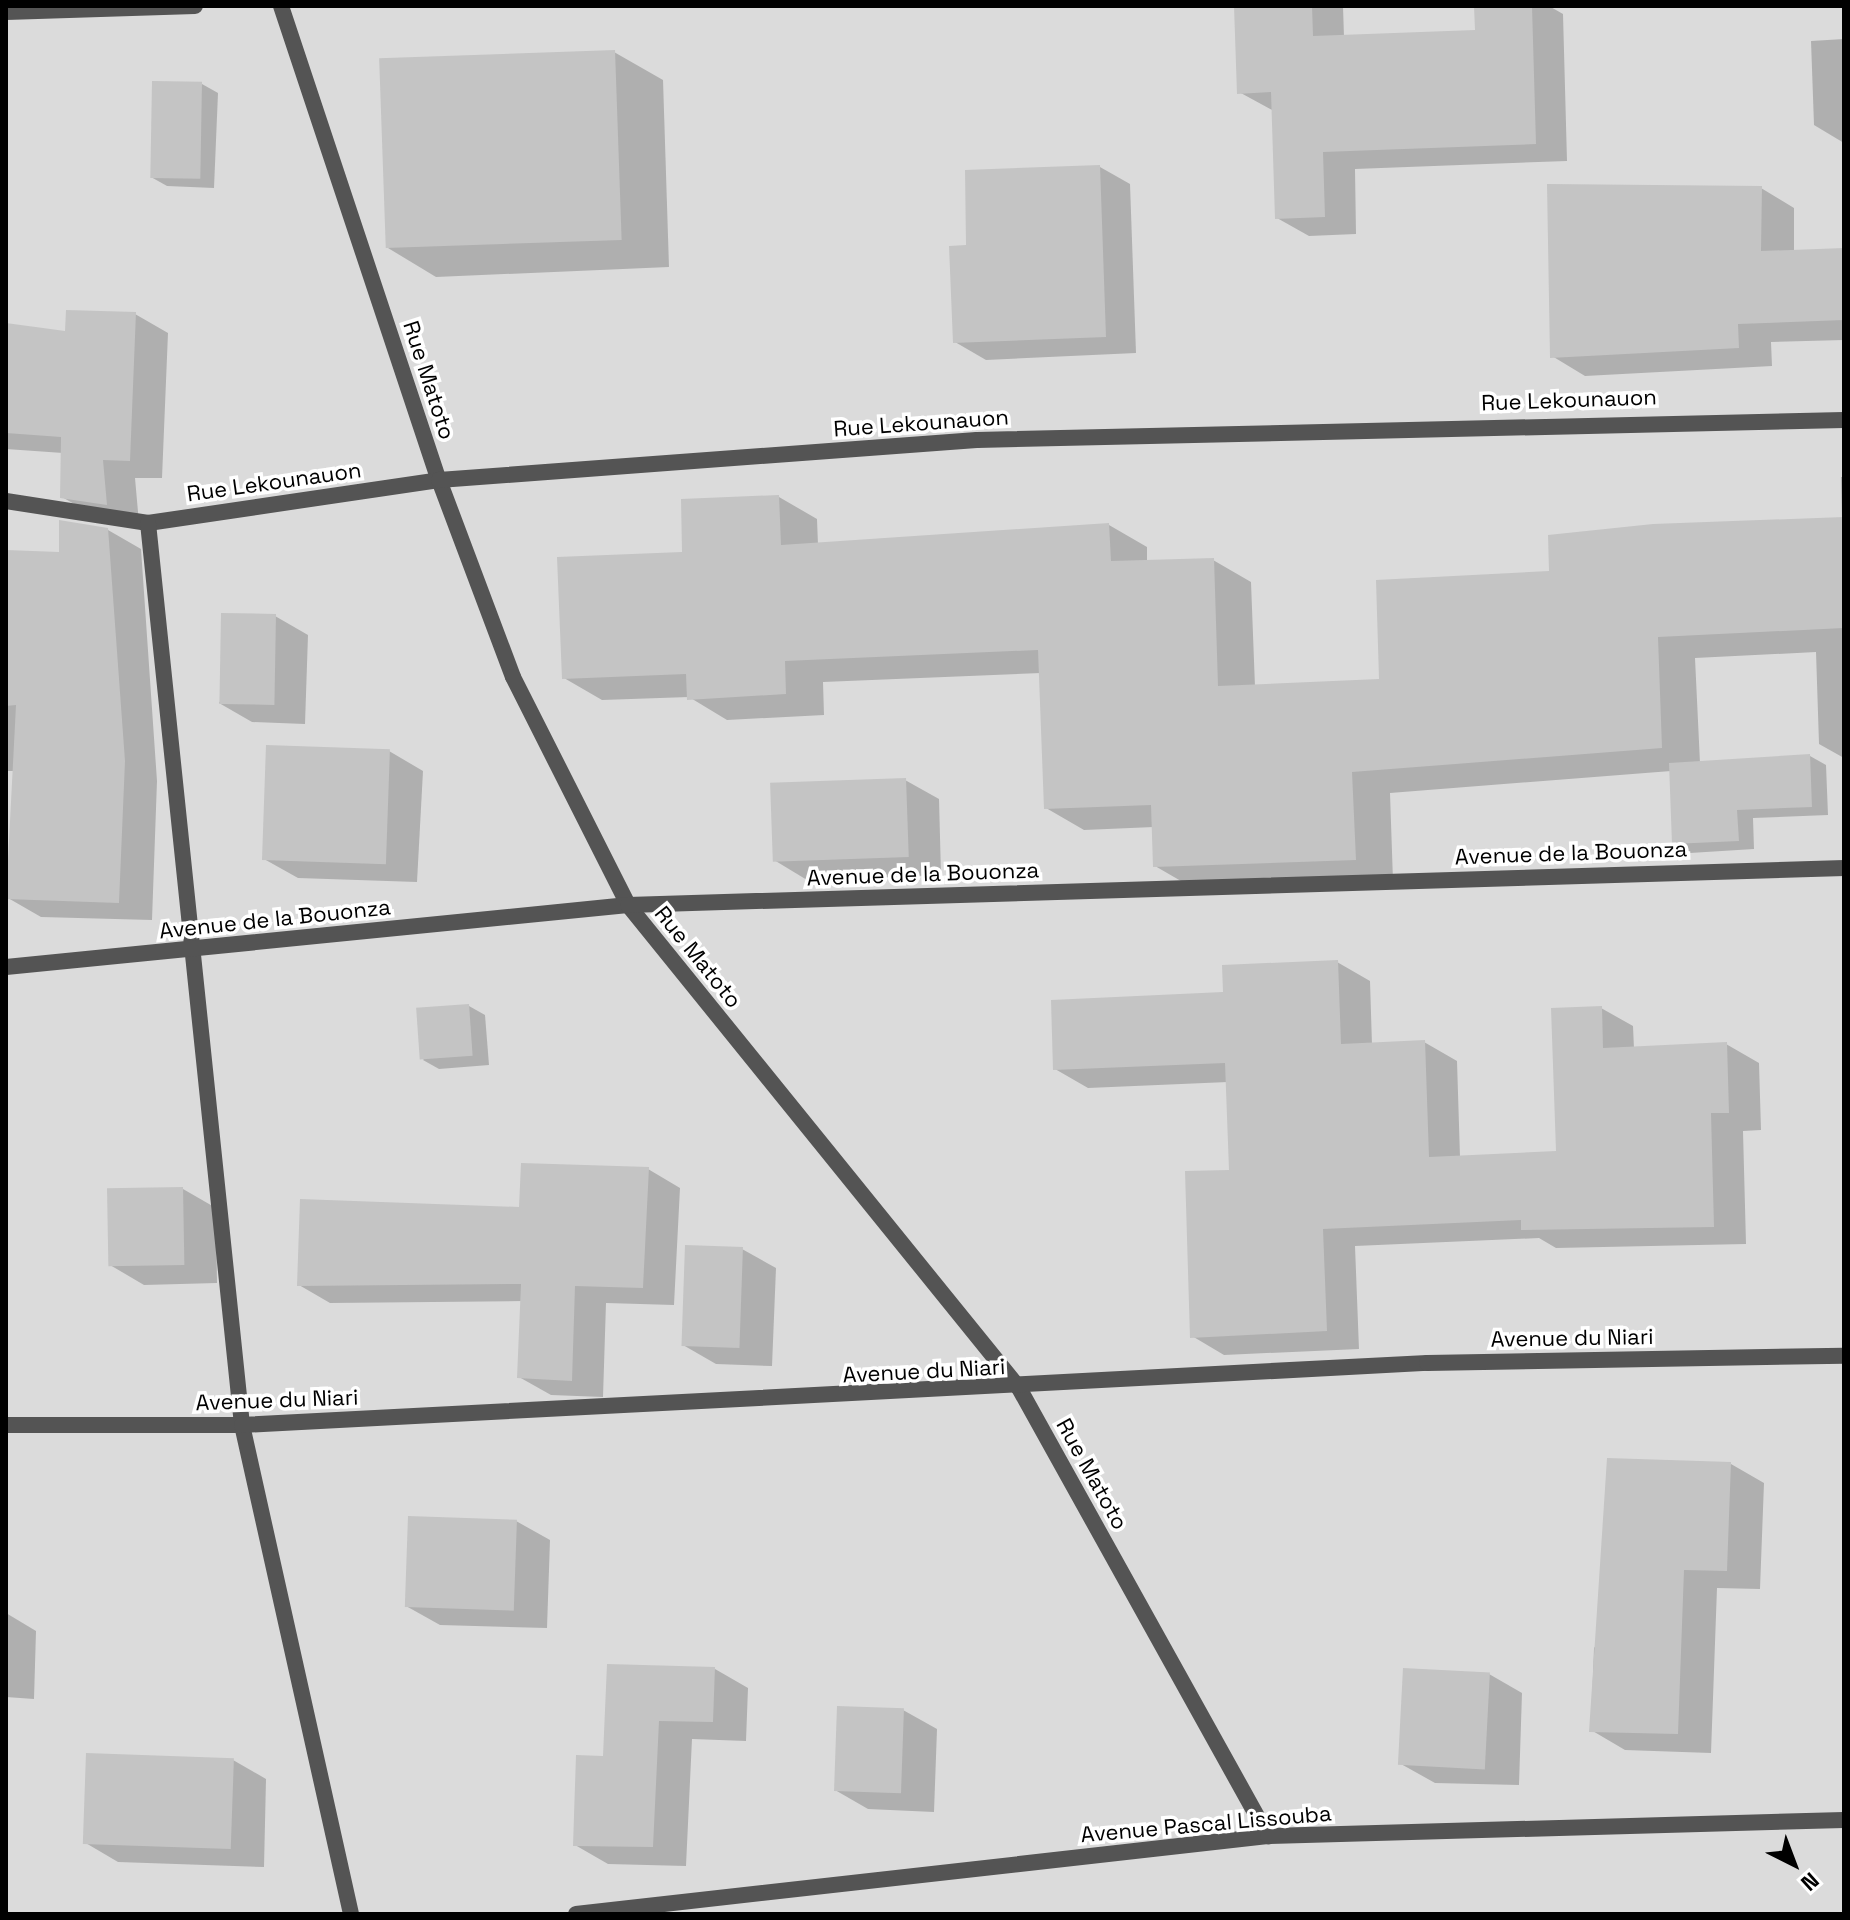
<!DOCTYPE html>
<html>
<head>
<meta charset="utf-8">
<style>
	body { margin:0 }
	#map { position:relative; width:1850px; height:1920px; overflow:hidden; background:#fff; font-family:"Space Grotesk",sans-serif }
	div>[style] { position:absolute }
	.green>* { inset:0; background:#dbdbdb; transform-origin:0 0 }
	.shadow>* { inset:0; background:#0003 }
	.building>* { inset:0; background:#c4c4c4; transform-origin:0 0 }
	.street>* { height:16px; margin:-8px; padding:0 8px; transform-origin:8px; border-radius:8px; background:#545454 }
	span { translate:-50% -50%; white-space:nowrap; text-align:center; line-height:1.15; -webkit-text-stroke:7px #fff; paint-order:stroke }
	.street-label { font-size:22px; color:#000 }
	.frame { position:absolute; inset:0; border:8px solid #000; pointer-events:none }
	.north { position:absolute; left:1754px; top:1824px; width:80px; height:80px; -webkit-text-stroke:6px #fff; paint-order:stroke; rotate:138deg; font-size:22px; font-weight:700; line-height:32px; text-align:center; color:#000 }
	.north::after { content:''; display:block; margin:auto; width:28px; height:36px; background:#000; clip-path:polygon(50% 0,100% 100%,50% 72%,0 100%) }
</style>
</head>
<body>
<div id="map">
	<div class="green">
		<div style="left:6px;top:6px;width:1838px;height:1908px"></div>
	</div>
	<div class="shadow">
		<div style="clip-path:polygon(1236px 6px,1343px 6px,1344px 37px,1477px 32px,1476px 6px,1549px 6px,1563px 14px,1567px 161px,1355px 169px,1356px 234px,1309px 236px,1277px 218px,1274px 111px,1239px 92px)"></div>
		<div style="clip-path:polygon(1844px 39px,1844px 143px,1814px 125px,1811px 41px)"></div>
		<div style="clip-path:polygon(614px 52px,663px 80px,669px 267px,436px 277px,388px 248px)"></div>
		<div style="clip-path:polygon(202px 84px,218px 93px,214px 188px,167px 186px,151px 177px)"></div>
		<div style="clip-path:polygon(1100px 167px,1130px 184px,1136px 353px,986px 360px,955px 342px,968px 247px)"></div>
		<div style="clip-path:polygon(1761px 188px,1794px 208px,1794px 252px,1844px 251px,1844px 340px,1771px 342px,1772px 366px,1585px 376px,1552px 356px)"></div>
		<div style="clip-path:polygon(135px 314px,168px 333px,162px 478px,135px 478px,139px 523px,95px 516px,62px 497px,63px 453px,6px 449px,6px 325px,67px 333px)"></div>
		<div style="clip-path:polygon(1841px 477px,1844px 477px,1844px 758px,1819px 744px,1816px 652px,1695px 658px,1700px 763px,1810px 756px,1826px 765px,1828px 815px,1753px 818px,1754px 849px,1690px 853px,1674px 843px,1671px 771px,1390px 793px,1393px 881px,1193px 888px,1155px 866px,1154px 827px,1084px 830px,1046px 808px,1041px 673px,823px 682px,824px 715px,727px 720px,689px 697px,602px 700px,564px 678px,684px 554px,779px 497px,817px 519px,818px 545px,1109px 525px,1147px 547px,1147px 562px,1213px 560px,1251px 582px,1255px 687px,1381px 681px,1551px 573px,1842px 519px)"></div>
		<div style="clip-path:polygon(108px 530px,141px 549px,157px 781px,152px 920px,41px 917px,8px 898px,14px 771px,6px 771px,6px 552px,61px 554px)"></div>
		<div style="clip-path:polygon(275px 616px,308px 635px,305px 724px,252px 722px,219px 703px)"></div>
		<div style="clip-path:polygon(389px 751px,423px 771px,417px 882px,298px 878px,264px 859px)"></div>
		<div style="clip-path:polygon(905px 780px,939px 799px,941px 875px,807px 880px,774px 860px)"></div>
		<div style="clip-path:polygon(1337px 962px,1370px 981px,1372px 1045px,1424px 1042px,1457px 1061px,1460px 1157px,1558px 1153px,1601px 1008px,1633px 1026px,1634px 1049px,1726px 1044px,1759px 1063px,1761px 1130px,1743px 1131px,1746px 1244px,1556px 1248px,1539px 1238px,1355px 1246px,1359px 1349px,1224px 1355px,1192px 1336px,1231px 1172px,1228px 1082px,1088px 1088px,1055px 1069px,1225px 994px)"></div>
		<div style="clip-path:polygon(469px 1006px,485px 1015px,489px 1065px,439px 1069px,423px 1060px)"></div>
		<div style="clip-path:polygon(648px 1169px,680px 1188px,674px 1305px,606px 1303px,603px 1397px,551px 1395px,519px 1377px,523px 1301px,330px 1303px,299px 1285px)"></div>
		<div style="clip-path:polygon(183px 1189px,216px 1208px,217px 1283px,144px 1285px,110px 1265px)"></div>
		<div style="clip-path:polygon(742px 1249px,776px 1268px,772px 1366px,716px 1364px,683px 1345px)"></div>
		<div style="clip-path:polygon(1731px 1464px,1764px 1483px,1760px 1589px,1717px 1588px,1711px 1753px,1625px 1750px,1591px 1730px,1594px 1648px)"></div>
		<div style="clip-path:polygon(516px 1521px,550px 1540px,547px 1628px,440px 1625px,406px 1606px)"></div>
		<div style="clip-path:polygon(6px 1613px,36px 1631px,34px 1699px,6px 1697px)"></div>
		<div style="clip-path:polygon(715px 1669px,748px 1688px,746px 1741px,692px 1739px,686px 1866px,608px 1864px,575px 1845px,605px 1758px)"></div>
		<div style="clip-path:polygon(1489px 1674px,1522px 1693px,1519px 1785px,1435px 1783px,1401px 1764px)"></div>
		<div style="clip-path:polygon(903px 1710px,937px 1729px,934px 1812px,868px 1809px,835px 1790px)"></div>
		<div style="clip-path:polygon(233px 1760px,266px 1779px,264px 1867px,118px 1862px,84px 1842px)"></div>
	</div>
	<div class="building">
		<div style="clip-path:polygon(1234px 6px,1312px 6px,1313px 36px,1475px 30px,1474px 6px,1532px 6px,1536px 144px,1323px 152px,1325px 217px,1275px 219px,1271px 92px,1237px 94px)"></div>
		<div style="left:615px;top:50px;width:190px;height:236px;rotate:88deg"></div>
		<div style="left:152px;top:81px;width:50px;height:97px;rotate:1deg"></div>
		<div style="clip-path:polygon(1100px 165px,1106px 337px,953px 343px,949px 246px,966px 245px,965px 170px)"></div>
		<div style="clip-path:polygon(1547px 184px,1762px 186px,1761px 251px,1844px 248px,1844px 320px,1738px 324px,1739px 348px,1550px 358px)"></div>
		<div style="clip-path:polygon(66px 310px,136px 312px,130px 461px,103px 460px,107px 505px,60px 498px,61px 437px,6px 433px,6px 323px,65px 331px)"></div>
		<div style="clip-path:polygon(779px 495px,781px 545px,1109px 523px,1111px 561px,1214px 558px,1218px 686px,1379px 679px,1376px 580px,1549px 571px,1548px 535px,1653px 524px,1844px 517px,1844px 628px,1658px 637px,1662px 748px,1352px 772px,1356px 860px,1153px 867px,1151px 805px,1044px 809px,1038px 650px,785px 661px,786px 694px,687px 700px,686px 674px,562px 679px,557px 557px,682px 552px,681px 499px)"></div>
		<div style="clip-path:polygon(59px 520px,108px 528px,125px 761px,119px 903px,6px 899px,16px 705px,6px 706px,6px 550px,59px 552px)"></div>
		<div style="left:221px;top:613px;width:55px;height:91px;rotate:1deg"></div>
		<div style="left:266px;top:745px;width:124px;height:115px;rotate:2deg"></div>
		<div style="clip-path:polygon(1810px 754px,1812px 807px,1737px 810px,1739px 841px,1672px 844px,1669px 763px)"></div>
		<div style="left:906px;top:778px;width:79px;height:136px;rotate:88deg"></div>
		<div style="clip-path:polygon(1338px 960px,1341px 1044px,1425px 1040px,1429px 1157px,1556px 1151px,1551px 1008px,1602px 1006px,1603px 1048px,1727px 1042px,1729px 1113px,1711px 1113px,1714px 1227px,1521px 1230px,1521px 1220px,1323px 1229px,1327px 1331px,1190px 1338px,1185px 1171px,1229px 1170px,1225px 1063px,1053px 1070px,1051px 1000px,1223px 992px,1222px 965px)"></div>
		<div style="left:469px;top:1004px;width:52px;height:53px;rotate:86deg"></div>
		<div style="clip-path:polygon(521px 1163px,649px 1167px,643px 1288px,575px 1286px,572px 1381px,517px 1378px,521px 1284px,297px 1286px,300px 1199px,519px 1207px)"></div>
		<div style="left:183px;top:1187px;width:78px;height:76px;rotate:89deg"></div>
		<div style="left:685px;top:1245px;width:58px;height:101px;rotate:2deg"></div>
		<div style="clip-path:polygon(1607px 1458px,1731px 1462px,1727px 1571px,1684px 1570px,1678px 1734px,1589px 1732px)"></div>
		<div style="left:408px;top:1516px;width:109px;height:91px;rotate:2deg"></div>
		<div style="clip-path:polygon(607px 1664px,715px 1667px,713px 1722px,659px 1721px,653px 1847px,573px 1846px,576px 1755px,603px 1756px)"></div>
		<div style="left:1403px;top:1668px;width:87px;height:97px;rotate:3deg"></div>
		<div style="left:837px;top:1706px;width:67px;height:85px;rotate:2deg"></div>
		<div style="left:86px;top:1753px;width:148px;height:91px;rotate:2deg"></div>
	</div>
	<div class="street">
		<div style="left:281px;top:6px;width:500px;rotate:71.6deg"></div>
		<div style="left:439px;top:480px;width:210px;rotate:69.4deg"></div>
		<div style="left:513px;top:677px;width:255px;rotate:63.2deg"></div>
		<div style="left:628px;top:905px;width:621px;rotate:51.01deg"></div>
		<div style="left:1019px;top:1388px;width:513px;rotate:60.93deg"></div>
		<div style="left:6px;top:12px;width:189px;rotate:-1.8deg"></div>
		<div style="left:6px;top:501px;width:144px;rotate:8.8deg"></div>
		<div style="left:148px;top:523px;width:294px;rotate:-8.4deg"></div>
		<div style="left:439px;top:480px;width:539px;rotate:-4.25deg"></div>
		<div style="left:977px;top:440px;width:867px;rotate:-1.32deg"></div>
		<div style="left:148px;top:523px;width:907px;rotate:84.05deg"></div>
		<div style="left:242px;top:1425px;width:501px;rotate:77.43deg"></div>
		<div style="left:6px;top:967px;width:625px;rotate:-5.69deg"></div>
		<div style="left:628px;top:905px;width:1217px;rotate:-1.74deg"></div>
		<div style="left:6px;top:1425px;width:236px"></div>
		<div style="left:242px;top:1425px;width:1187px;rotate:-3deg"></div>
		<div style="left:1427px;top:1363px;width:417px;rotate:-1deg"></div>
		<div style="left:576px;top:1914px;width:696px;rotate:-6.43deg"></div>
		<div style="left:1268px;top:1836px;width:576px;rotate:-1.59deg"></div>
	</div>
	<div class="street-label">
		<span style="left:429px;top:380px;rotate:72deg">Rue Matoto</span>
		<span style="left:1569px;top:400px;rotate:-2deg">Rue Lekounauon</span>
		<span style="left:921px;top:423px;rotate:-4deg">Rue Lekounauon</span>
		<span style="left:274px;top:482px;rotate:-8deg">Rue Lekounauon</span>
		<span style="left:1571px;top:853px;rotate:-2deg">Avenue de la Bouonza</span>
		<span style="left:923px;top:874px;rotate:-2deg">Avenue de la Bouonza</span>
		<span style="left:275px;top:919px;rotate:-6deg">Avenue de la Bouonza</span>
		<span style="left:698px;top:957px;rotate:51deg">Rue Matoto</span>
		<span style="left:1572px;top:1338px;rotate:-1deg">Avenue du Niari</span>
		<span style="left:924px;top:1371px;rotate:-3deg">Avenue du Niari</span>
		<span style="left:277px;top:1400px;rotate:-2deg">Avenue du Niari</span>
		<span style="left:1092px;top:1474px;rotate:61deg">Rue Matoto</span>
		<span style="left:1206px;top:1824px;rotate:-5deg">Avenue Pascal Lissouba</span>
	</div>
	<div class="frame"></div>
	<div class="north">N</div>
</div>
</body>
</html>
